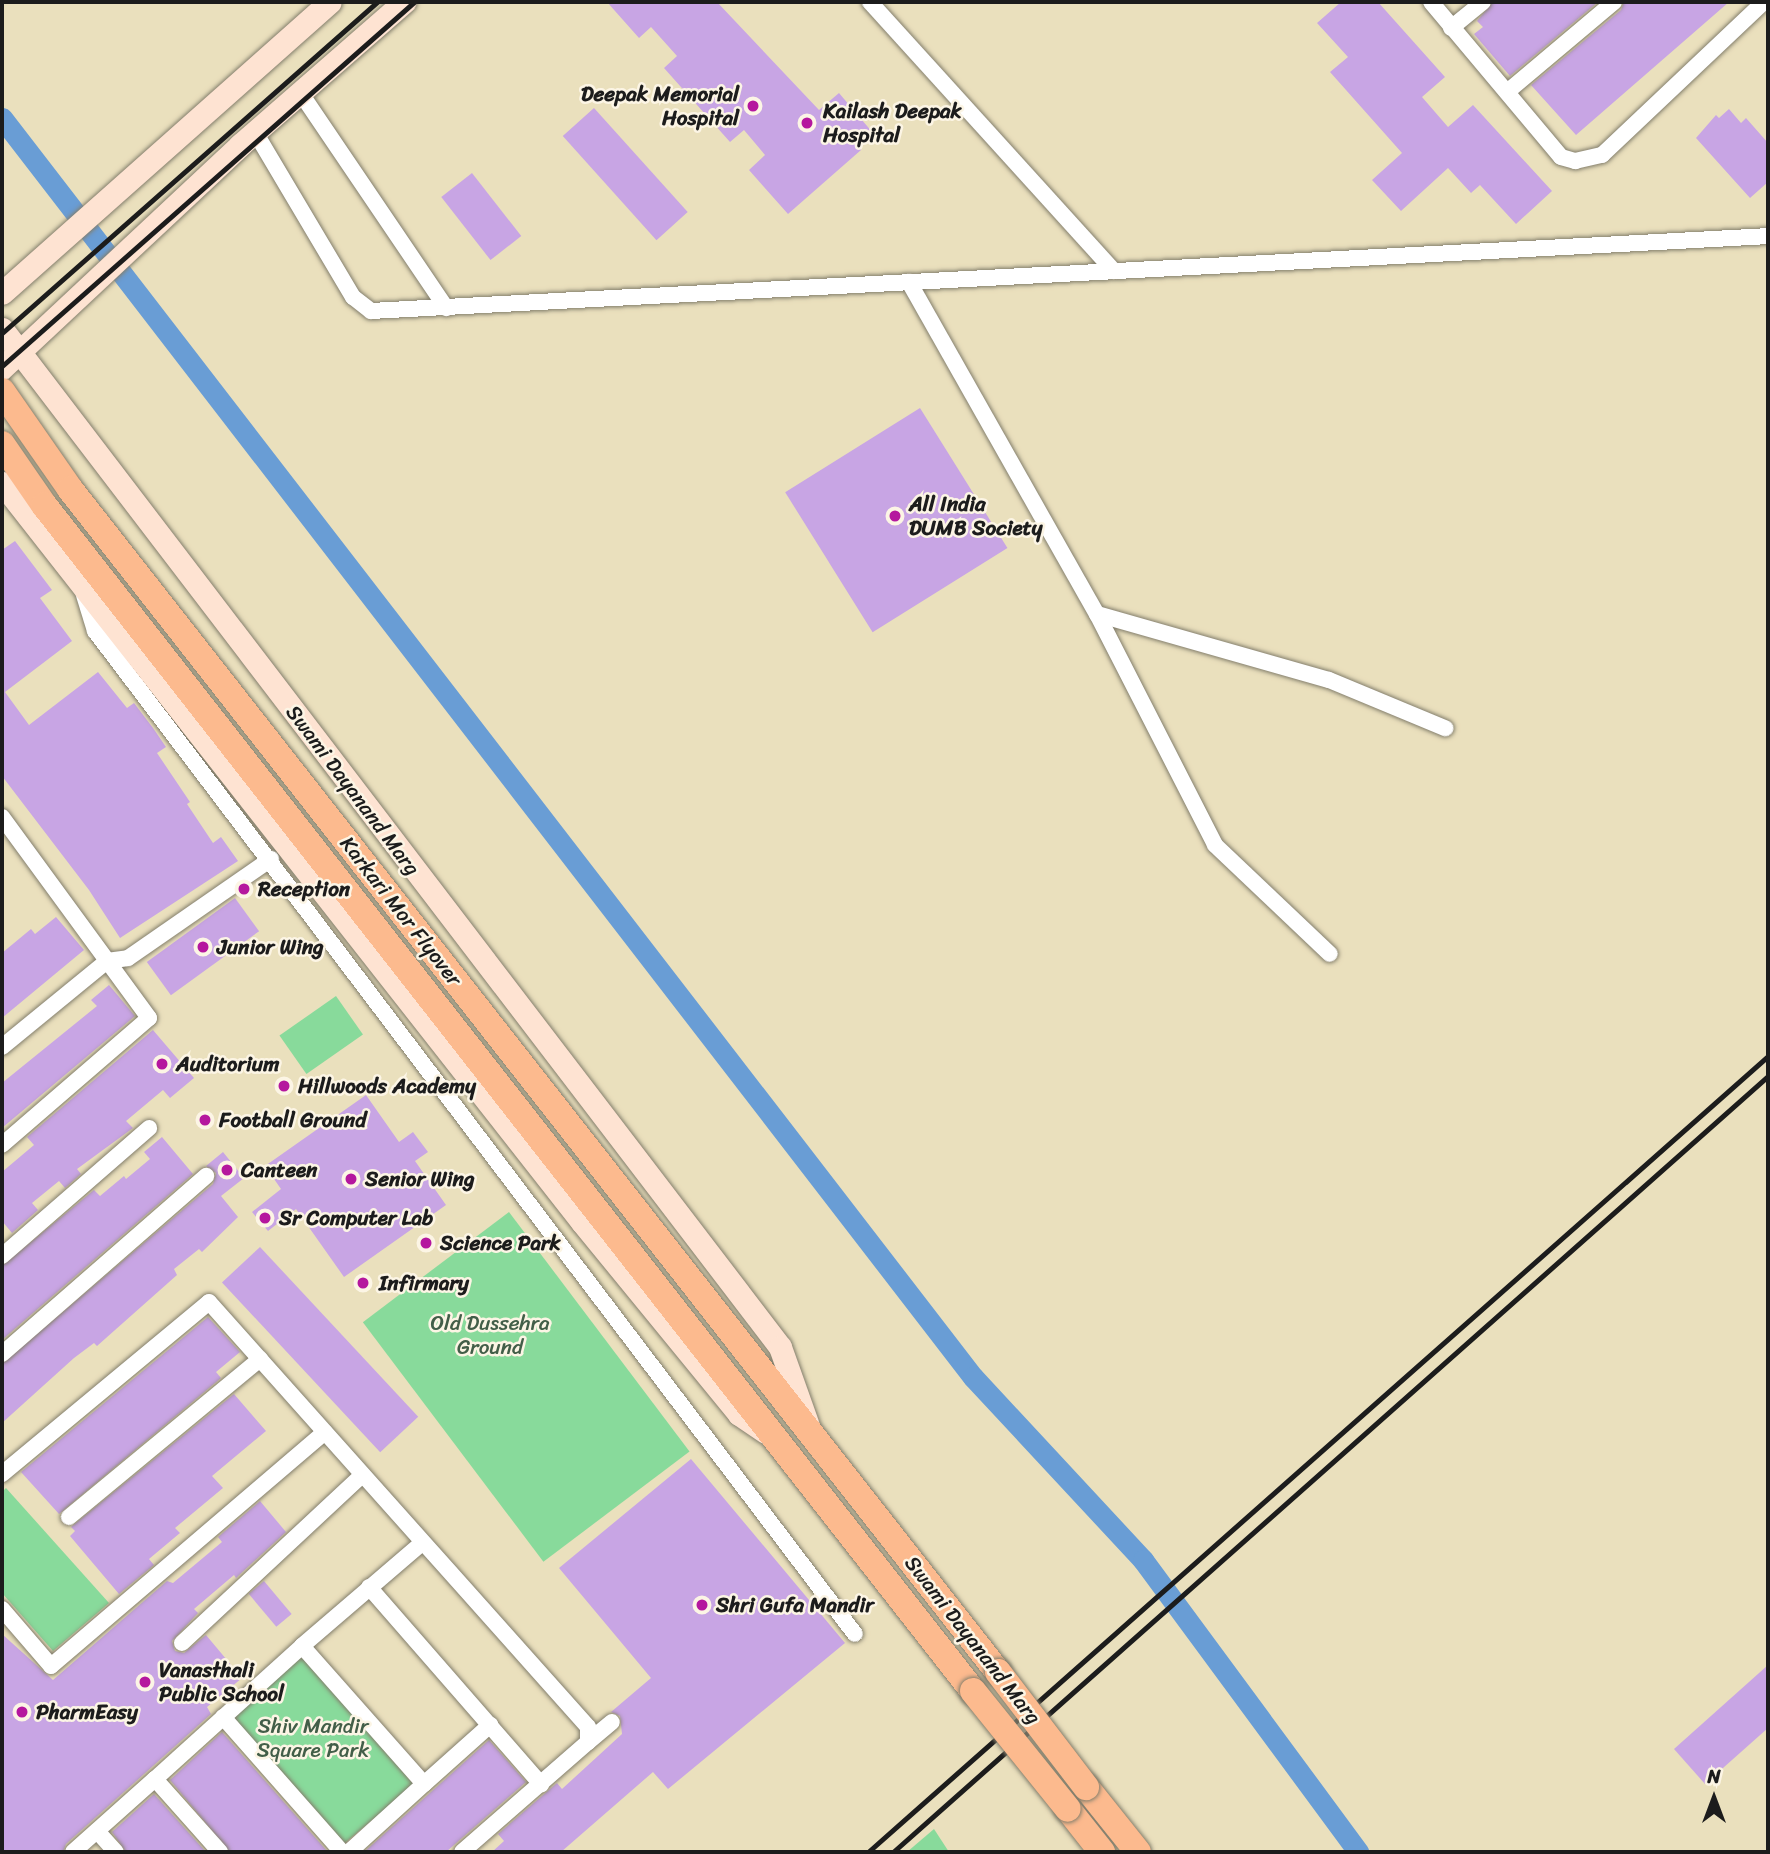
<!DOCTYPE html>
<html>
<head>
<meta charset="utf-8">
<style>
	body { margin:0 }
	#map { position:relative; width:1770px; height:1854px; overflow:hidden; background:#eae0bd; font-family:Sriracha,sans-serif }
	div>[style] { position:absolute }
	.green>* { inset:0; background:#88da9b; transform-origin:0 0 }
	.canal>* { height:21px; margin:-10.5px; padding:0 10.5px; transform-origin:10.5px; border-radius:10.5px; background:#699dd5 }
	.building>* { inset:0; background:#c8a5e4; transform-origin:0 0 }
	.roads { filter:drop-shadow(0 0 2px #837e6c) drop-shadow(0 0 2px #837e6c) }
	.street>* { height:16px; margin:-8px; padding:0 8px; transform-origin:8px; border-radius:8px; background:#fff }
	.secondary>* { height:23px; margin:-11.5px; padding:0 11.5px; transform-origin:11.5px; border-radius:11.5px; background:#fee3d2 }
	.primary>* { height:26px; margin:-13px; padding:0 13px; transform-origin:13px; border-radius:13px; background:#fcba8e }
	.rail>* { height:5px; margin:-2.5px; padding:0 2.5px; transform-origin:2.5px; border-radius:2.5px; background:#1c1c1c }
	.bridges { filter:drop-shadow(0 0 2px #837e6c) drop-shadow(0 0 2px #837e6c) }
	.primary-bridge>* { height:26px; margin:-13px; padding:0 13px; transform-origin:13px; border-radius:13px; background:#fcba8e }
	.dots>* { width:19px; height:19px; translate:-50% -50%; box-sizing:border-box; border:4px solid #fcf5e5; border-radius:50% }
	span { translate:-50% -50%; white-space:nowrap; text-align:center; line-height:1.15; -webkit-text-stroke:5px #fcf5e5; paint-order:stroke }
	.poi-label { font-size:21px; color:#1c1c1c; font-weight:700 }
	.right { translate:-100% -50%; text-align:right }
	.left { translate:0 -50%; text-align:left }
	.street-label { font-size:21px; color:#1c1c1c }
	.park-label { font-size:21px; color:#425e48 }
	.frame { position:absolute; inset:0; border:4px solid #1c1c1c; pointer-events:none }
	.north { position:absolute; left:1679px; top:1763px; width:70px; height:70px; -webkit-text-stroke:5px #fcf5e5; paint-order:stroke; rotate:0deg; font-size:19px; font-weight:700; line-height:28px; text-align:center; color:#1c1c1c }
	.north::after { content:''; display:block; margin:auto; width:24px; height:32px; background:#1c1c1c; clip-path:polygon(50% 0,100% 100%,50% 72%,0 100%) }
</style>
</head>
<body>
<div id="map">
	<div class="green">
		<div style="left:336px;top:996px;width:47px;height:69px;rotate:55deg"></div>
		<div style="left:509px;top:1212px;width:300px;height:183px;rotate:53deg"></div>
		<div style="clip-path:polygon(6px 1488px,109px 1603px,53px 1651px,2px 1593px,2px 1492px)"></div>
		<div style="left:304px;top:1654px;width:171px;height:95px;rotate:50deg"></div>
		<div style="clip-path:polygon(934px 1829px,949px 1852px,907px 1852px)"></div>
	</div>
	<div class="canal">
		<div style="left:2px;top:118px;width:1590px;rotate:52.36deg"></div>
		<div style="left:973px;top:1377px;width:250px;rotate:47.1deg"></div>
		<div style="left:1143px;top:1560px;width:363px;rotate:53.6deg"></div>
	</div>
	<div class="building">
		<div style="clip-path:polygon(607px 2px,717px 2px,819px 110px,839px 93px,873px 133px,861px 142px,861px 150px,788px 214px,749px 170px,765px 155px,744px 130px,730px 142px,664px 68px,677px 56px,651px 27px,639px 38px)"></div>
		<div style="clip-path:polygon(1341px 2px,1378px 2px,1445px 77px,1422px 97px,1448px 127px,1473px 105px,1552px 191px,1516px 224px,1480px 185px,1471px 193px,1448px 168px,1401px 211px,1372px 180px,1402px 153px,1330px 72px,1348px 57px,1317px 23px)"></div>
		<div style="clip-path:polygon(1493px 2px,1598px 2px,1510px 76px,1474px 34px,1483px 27px,1477px 21px)"></div>
		<div style="clip-path:polygon(1624px 2px,1729px 2px,1576px 135px,1531px 85px,1621px 10px)"></div>
		<div style="left:594px;top:108px;width:140px;height:42px;rotate:48deg"></div>
		<div style="clip-path:polygon(1729px 109px,1741px 123px,1746px 118px,1768px 143px,1768px 182px,1750px 198px,1696px 138px,1716px 115px,1719px 118px)"></div>
		<div style="left:472px;top:173px;width:80px;height:39px;rotate:52deg"></div>
		<div style="left:920px;top:408px;width:165px;height:159px;rotate:58deg"></div>
		<div style="clip-path:polygon(15px 541px,52px 590px,40px 598px,72px 641px,5px 692px,29px 725px,98px 672px,127px 708px,134px 703px,153px 728px,166px 747px,157px 753px,190px 802px,187px 804px,213px 843px,221px 837px,238px 861px,120px 938px,89px 890px,2px 776px,2px 550px)"></div>
		<div style="left:235px;top:898px;width:41px;height:109px;rotate:54deg"></div>
		<div style="clip-path:polygon(56px 917px,84px 950px,2px 1018px,2px 953px,31px 929px,35px 934px)"></div>
		<div style="clip-path:polygon(109px 985px,135px 1016px,2px 1128px,2px 1083px,97px 1006px,91px 1000px)"></div>
		<div style="clip-path:polygon(153px 1030px,194px 1078px,170px 1098px,163px 1090px,126px 1121px,133px 1128px,77px 1169px,81px 1174px,65px 1188px,59px 1181px,32px 1203px,38px 1210px,12px 1233px,2px 1221px,2px 1172px,34px 1145px,27px 1137px)"></div>
		<div style="clip-path:polygon(366px 1095px,399px 1142px,413px 1132px,428px 1152px,415px 1161px,446px 1205px,344px 1277px,296px 1209px,268px 1231px,252px 1212px,281px 1189px,265px 1166px)"></div>
		<div style="clip-path:polygon(162px 1137px,193px 1174px,2px 1340px,2px 1266px,94px 1190px,100px 1196px,124px 1176px,126px 1179px,150px 1159px,144px 1152px)"></div>
		<div style="clip-path:polygon(223px 1152px,244px 1178px,221px 1196px,238px 1217px,202px 1252px,199px 1249px,174px 1269px,177px 1275px,97px 1346px,94px 1343px,74px 1358px,2px 1423px,2px 1364px,213px 1184px,216px 1173px,206px 1166px)"></div>
		<div style="left:260px;top:1247px;width:232px;height:52px;rotate:47deg"></div>
		<div style="clip-path:polygon(208px 1317px,240px 1352px,216px 1372px,221px 1378px,59px 1514px,21px 1472px)"></div>
		<div style="clip-path:polygon(234px 1394px,266px 1431px,212px 1476px,223px 1488px,175px 1528px,180px 1533px,149px 1559px,154px 1565px,119px 1594px,70px 1536px,75px 1531px,71px 1527px)"></div>
		<div style="clip-path:polygon(691px 1459px,845px 1643px,668px 1789px,653px 1772px,561px 1852px,492px 1852px,504px 1841px,498px 1834px,557px 1783px,562px 1789px,622px 1734px,620px 1716px,611px 1712px,651px 1678px,559px 1568px)"></div>
		<div style="clip-path:polygon(260px 1501px,286px 1532px,236px 1578px,234px 1575px,194px 1609px,198px 1613px,172px 1641px,175px 1651px,184px 1653px,206px 1635px,242px 1678px,207px 1707px,211px 1714px,66px 1844px,63px 1852px,2px 1852px,2px 1634px,53px 1680px,167px 1581px,173px 1583px,222px 1542px,218px 1537px)"></div>
		<div style="left:264px;top:1581px;width:43px;height:20px;rotate:50deg"></div>
		<div style="clip-path:polygon(1768px 1665px,1768px 1728px,1705px 1784px,1674px 1749px)"></div>
		<div style="clip-path:polygon(222px 1732px,328px 1852px,230px 1852px,170px 1780px)"></div>
		<div style="clip-path:polygon(489px 1740px,526px 1782px,446px 1852px,364px 1852px)"></div>
		<div style="clip-path:polygon(154px 1794px,206px 1852px,126px 1852px,112px 1832px)"></div>
	</div>
	<div class="roads">
		<div class="street">
			<div style="left:870px;top:2px;width:363px;rotate:47.8deg"></div>
			<div style="left:1431px;top:2px;width:202px;rotate:50deg"></div>
			<div style="left:1561px;top:157px;width:15px;rotate:16deg"></div>
			<div style="left:1575px;top:161px;width:28px;rotate:-13deg"></div>
			<div style="left:1602px;top:155px;width:223px;rotate:-43.4deg"></div>
			<div style="left:1451px;top:28px;width:41px;rotate:-39.1deg"></div>
			<div style="left:300px;top:92px;width:261px;rotate:55.9deg"></div>
			<div style="left:1507px;top:92px;width:140px;rotate:-40.1deg"></div>
			<div style="left:255px;top:132px;width:192px;rotate:59.3deg"></div>
			<div style="left:353px;top:297px;width:23px;rotate:38deg"></div>
			<div style="left:371px;top:311px;width:1399px;rotate:-3.07deg"></div>
			<div style="left:909px;top:282px;width:382px;rotate:60.5deg"></div>
			<div style="left:1097px;top:614px;width:259px;rotate:62.9deg"></div>
			<div style="left:1215px;top:845px;width:158px;rotate:43.5deg"></div>
			<div style="left:84px;top:595px;width:38px;rotate:73deg"></div>
			<div style="left:95px;top:631px;width:1258px;rotate:52.85deg"></div>
			<div style="left:1097px;top:614px;width:241px;rotate:15.9deg"></div>
			<div style="left:1329px;top:680px;width:126px;rotate:22.5deg"></div>
			<div style="left:2px;top:817px;width:249px;rotate:53.8deg"></div>
			<div style="left:149px;top:1018px;width:194px;rotate:139.2deg"></div>
			<div style="left:2px;top:1047px;width:136px;rotate:-39.3deg"></div>
			<div style="left:107px;top:961px;width:21px;rotate:-8deg"></div>
			<div style="left:128px;top:958px;width:174px;rotate:-34.7deg"></div>
			<div style="left:2px;top:1256px;width:195px;rotate:-41deg"></div>
			<div style="left:2px;top:1354px;width:271px;rotate:-41.1deg"></div>
			<div style="left:2px;top:1474px;width:269px;rotate:-39.7deg"></div>
			<div style="left:209px;top:1302px;width:569px;rotate:48.27deg"></div>
			<div style="left:588px;top:1727px;width:15px;rotate:90deg"></div>
			<div style="left:588px;top:1742px;width:167px;rotate:138.9deg"></div>
			<div style="left:69px;top:1517px;width:248px;rotate:-39.6deg"></div>
			<div style="left:422px;top:1543px;width:158px;rotate:139.4deg"></div>
			<div style="left:302px;top:1646px;width:184px;rotate:48.5deg"></div>
			<div style="left:424px;top:1784px;width:89px;rotate:-41.8deg"></div>
			<div style="left:369px;top:1587px;width:262px;rotate:48.9deg"></div>
			<div style="left:2px;top:1609px;width:75px;rotate:49.3deg"></div>
			<div style="left:51px;top:1666px;width:360px;rotate:-40.5deg"></div>
			<div style="left:182px;top:1643px;width:246px;rotate:-43deg"></div>
			<div style="left:223px;top:1717px;width:180px;rotate:48.6deg"></div>
			<div style="left:588px;top:1742px;width:31px;rotate:-40deg"></div>
			<div style="left:155px;top:1779px;width:198px;rotate:-42.1deg"></div>
			<div style="left:97px;top:1831px;width:28px;rotate:48deg"></div>
			<div style="left:73px;top:1852px;width:110px;rotate:-41.7deg"></div>
			<div style="left:155px;top:1779px;width:98px;rotate:48.3deg"></div>
			<div style="left:349px;top:1852px;width:101px;rotate:-42.2deg"></div>
		</div>
		<div class="secondary">
			<div style="left:2px;top:293px;width:438px;rotate:-41.6deg"></div>
			<div style="left:2px;top:329px;width:1281px;rotate:52.61deg"></div>
			<div style="left:780px;top:1347px;width:81px;rotate:70.4deg"></div>
			<div style="left:2px;top:368px;width:326px;rotate:-43.1deg"></div>
			<div style="left:240px;top:145px;width:218px;rotate:-41.1deg"></div>
			<div style="left:2px;top:483px;width:939px;rotate:51.87deg"></div>
			<div style="left:582px;top:1222px;width:248px;rotate:50.7deg"></div>
			<div style="left:739px;top:1414px;width:32px;rotate:34deg"></div>
		</div>
		<div class="primary">
			<div style="left:2px;top:391px;width:119px;rotate:55.2deg"></div>
			<div style="left:70px;top:489px;width:1504px;rotate:51.89deg"></div>
			<div style="left:2px;top:444px;width:74px;rotate:55.5deg"></div>
			<div style="left:44px;top:505px;width:1507px;rotate:51.93deg"></div>
			<div style="left:1086px;top:1787px;width:83px;rotate:51.3deg"></div>
			<div style="left:1068px;top:1809px;width:55px;rotate:51.7deg"></div>
		</div>
	</div>
	<div class="rail">
		<div style="left:2px;top:333px;width:500px;rotate:-41.43deg"></div>
		<div style="left:2px;top:366px;width:550px;rotate:-41.46deg"></div>
		<div style="left:868px;top:1852px;width:1202px;rotate:-41.49deg"></div>
		<div style="left:893px;top:1852px;width:1170px;rotate:-41.57deg"></div>
	</div>
	<div class="bridges">
		<div class="primary-bridge">
			<div style="left:998px;top:1672px;width:145px;rotate:52.6deg"></div>
			<div style="left:973px;top:1691px;width:151px;rotate:51.2deg"></div>
		</div>
	</div>
	<div class="dots">
		<div style="left:753px;top:106px;background:#b5179e"></div>
		<div style="left:807px;top:123px;background:#b5179e"></div>
		<div style="left:895px;top:516px;background:#b5179e"></div>
		<div style="left:244px;top:889px;background:#b5179e"></div>
		<div style="left:203px;top:947px;background:#b5179e"></div>
		<div style="left:162px;top:1064px;background:#b5179e"></div>
		<div style="left:284px;top:1086px;background:#b5179e"></div>
		<div style="left:205px;top:1120px;background:#b5179e"></div>
		<div style="left:227px;top:1170px;background:#b5179e"></div>
		<div style="left:351px;top:1179px;background:#b5179e"></div>
		<div style="left:265px;top:1218px;background:#b5179e"></div>
		<div style="left:426px;top:1243px;background:#b5179e"></div>
		<div style="left:363px;top:1283px;background:#b5179e"></div>
		<div style="left:702px;top:1605px;background:#b5179e"></div>
		<div style="left:145px;top:1682px;background:#b5179e"></div>
		<div style="left:22px;top:1712px;background:#b5179e"></div>
	</div>
	<div class="poi-label">
		<span class="right" style="left:739px;top:106px">Deepak Memorial<br>Hospital</span>
		<span class="left" style="left:823px;top:123px">Kailash Deepak<br>Hospital</span>
		<span class="left" style="left:909px;top:516px">All India<br>DUMB Society</span>
		<span class="left" style="left:258px;top:889px">Reception</span>
		<span class="left" style="left:217px;top:947px">Junior Wing</span>
		<span class="left" style="left:176px;top:1064px">Auditorium</span>
		<span class="left" style="left:298px;top:1086px">Hillwoods Academy</span>
		<span class="left" style="left:219px;top:1120px">Football Ground</span>
		<span class="left" style="left:241px;top:1170px">Canteen</span>
		<span class="left" style="left:365px;top:1179px">Senior Wing</span>
		<span class="left" style="left:279px;top:1218px">Sr Computer Lab</span>
		<span class="left" style="left:440px;top:1243px">Science Park</span>
		<span class="left" style="left:379px;top:1283px">Infirmary</span>
		<span class="left" style="left:716px;top:1605px">Shri Gufa Mandir</span>
		<span class="left" style="left:159px;top:1682px">Vanasthali<br>Public School</span>
		<span class="left" style="left:36px;top:1712px">PharmEasy</span>
	</div>
	<div class="street-label">
		<span style="left:353px;top:790px;rotate:53deg">Swami Dayanand Marg</span>
		<span style="left:401px;top:911px;rotate:52deg">Karkari Mor Flyover</span>
		<span style="left:973px;top:1640px;rotate:52deg">Swami Dayanand Marg</span>
	</div>
	<div class="park-label">
		<span style="left:490px;top:1335px">Old Dussehra<br>Ground</span>
		<span style="left:313px;top:1738px">Shiv Mandir<br>Square Park</span>
	</div>
	<div class="frame"></div>
	<div class="north">N</div>
</div>
</body>
</html>
